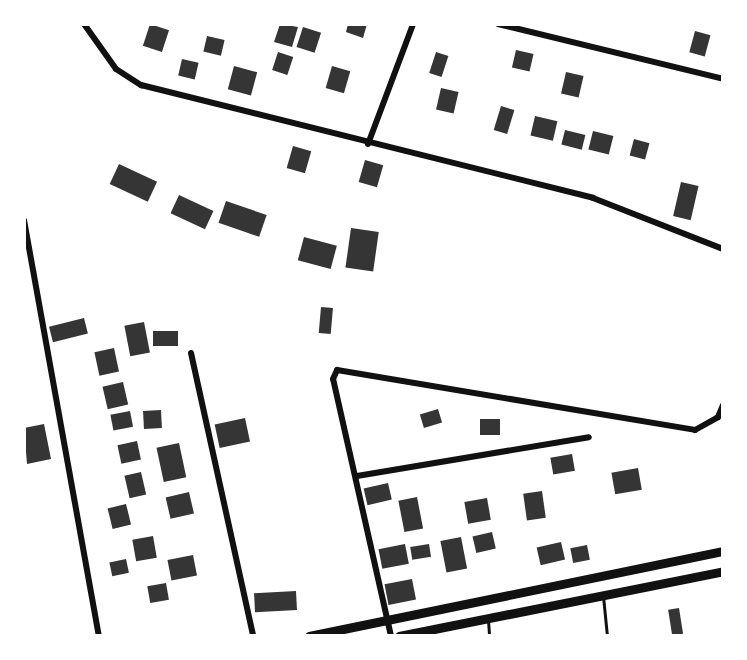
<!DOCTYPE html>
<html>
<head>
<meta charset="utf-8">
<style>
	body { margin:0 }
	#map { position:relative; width:747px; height:660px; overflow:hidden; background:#fff; font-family:Merriweather,serif }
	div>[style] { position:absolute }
	.building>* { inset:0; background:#353535; transform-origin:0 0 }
	.service>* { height:3px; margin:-1.5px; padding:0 1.5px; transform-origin:1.5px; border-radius:1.5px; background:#111 }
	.minor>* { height:6px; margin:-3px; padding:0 3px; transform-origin:3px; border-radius:3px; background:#111 }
	.primary>* { height:9px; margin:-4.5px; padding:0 4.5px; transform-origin:4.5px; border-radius:4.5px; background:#111 }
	span { translate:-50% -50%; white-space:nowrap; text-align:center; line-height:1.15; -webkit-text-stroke:8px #fff; paint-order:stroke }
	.frame { position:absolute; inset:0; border:26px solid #fff; pointer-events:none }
</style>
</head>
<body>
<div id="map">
	<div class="building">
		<div style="left:150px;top:24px;width:20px;height:23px;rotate:18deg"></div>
		<div style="clip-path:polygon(280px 24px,298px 27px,292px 47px,274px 42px)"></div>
		<div style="clip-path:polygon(348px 24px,367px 24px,363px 38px,346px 32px)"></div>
		<div style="left:303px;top:27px;width:19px;height:21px;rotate:18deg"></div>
		<div style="left:695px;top:31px;width:16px;height:22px;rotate:15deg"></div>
		<div style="left:207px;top:36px;width:18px;height:16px;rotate:13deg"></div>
		<div style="left:516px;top:50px;width:18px;height:18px;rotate:13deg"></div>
		<div style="left:278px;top:52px;width:16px;height:19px;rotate:18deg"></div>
		<div style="left:436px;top:52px;width:13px;height:22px;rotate:18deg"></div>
		<div style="left:182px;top:59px;width:17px;height:17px;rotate:13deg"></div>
		<div style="left:234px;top:66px;width:24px;height:24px;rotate:15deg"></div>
		<div style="left:332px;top:66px;width:19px;height:23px;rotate:16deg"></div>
		<div style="left:566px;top:72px;width:18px;height:22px;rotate:13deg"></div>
		<div style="left:441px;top:88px;width:18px;height:22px;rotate:13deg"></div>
		<div style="left:501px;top:106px;width:14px;height:25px;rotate:17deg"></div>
		<div style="left:535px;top:116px;width:23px;height:20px;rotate:13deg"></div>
		<div style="left:565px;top:130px;width:21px;height:15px;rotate:14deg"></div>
		<div style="left:593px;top:131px;width:21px;height:19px;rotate:14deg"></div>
		<div style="left:634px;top:139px;width:16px;height:17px;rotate:15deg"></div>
		<div style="left:293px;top:146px;width:19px;height:23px;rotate:16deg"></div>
		<div style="left:365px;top:160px;width:19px;height:23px;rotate:16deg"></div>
		<div style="left:119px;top:164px;width:42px;height:22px;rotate:25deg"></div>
		<div style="left:681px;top:182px;width:18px;height:35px;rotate:13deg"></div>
		<div style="left:179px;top:195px;width:38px;height:20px;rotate:25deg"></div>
		<div style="left:226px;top:201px;width:43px;height:23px;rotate:19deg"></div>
		<div style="left:351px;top:228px;width:28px;height:40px;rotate:8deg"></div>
		<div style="left:304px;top:237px;width:34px;height:24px;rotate:15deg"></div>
		<div style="left:321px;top:307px;width:12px;height:26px;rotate:5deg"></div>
		<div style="left:84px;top:318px;width:16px;height:36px;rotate:76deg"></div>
		<div style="left:144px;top:322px;width:31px;height:20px;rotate:79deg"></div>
		<div style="left:178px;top:331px;width:15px;height:25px;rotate:90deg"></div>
		<div style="left:114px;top:348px;width:24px;height:20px;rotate:78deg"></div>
		<div style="left:123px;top:382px;width:23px;height:21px;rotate:77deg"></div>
		<div style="left:438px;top:409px;width:14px;height:19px;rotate:73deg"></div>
		<div style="left:161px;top:410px;width:18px;height:18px;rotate:87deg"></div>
		<div style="left:130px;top:411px;width:16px;height:20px;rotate:79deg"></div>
		<div style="left:245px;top:418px;width:24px;height:31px;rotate:78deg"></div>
		<div style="left:500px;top:419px;width:16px;height:20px;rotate:90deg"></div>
		<div style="clip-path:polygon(44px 424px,51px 459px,27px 464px,24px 428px)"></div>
		<div style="left:137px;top:441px;width:19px;height:20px;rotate:78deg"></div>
		<div style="left:179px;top:443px;width:35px;height:23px;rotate:78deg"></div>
		<div style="left:572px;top:454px;width:17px;height:22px;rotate:80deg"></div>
		<div style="left:638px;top:468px;width:22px;height:27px;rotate:80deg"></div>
		<div style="left:141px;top:472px;width:23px;height:17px;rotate:77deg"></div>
		<div style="left:388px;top:483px;width:17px;height:25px;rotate:77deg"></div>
		<div style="left:542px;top:491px;width:27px;height:19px;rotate:82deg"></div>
		<div style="left:189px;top:492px;width:22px;height:24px;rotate:77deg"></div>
		<div style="left:417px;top:497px;width:32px;height:19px;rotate:79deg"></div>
		<div style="left:487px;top:498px;width:22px;height:23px;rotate:80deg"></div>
		<div style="left:126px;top:504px;width:21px;height:19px;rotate:76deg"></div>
		<div style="left:492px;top:532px;width:17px;height:20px;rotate:77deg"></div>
		<div style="left:153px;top:536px;width:22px;height:21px;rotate:80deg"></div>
		<div style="left:461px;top:537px;width:32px;height:21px;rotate:79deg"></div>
		<div style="left:561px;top:542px;width:18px;height:25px;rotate:77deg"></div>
		<div style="left:405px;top:544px;width:20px;height:27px;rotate:79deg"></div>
		<div style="left:429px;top:544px;width:13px;height:19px;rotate:81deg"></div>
		<div style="left:587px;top:545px;width:15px;height:17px;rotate:79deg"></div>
		<div style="left:193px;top:555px;width:21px;height:26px;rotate:79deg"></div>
		<div style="left:126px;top:559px;width:14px;height:17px;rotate:78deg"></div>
		<div style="left:412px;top:579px;width:21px;height:28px;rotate:79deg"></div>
		<div style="left:166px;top:583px;width:17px;height:19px;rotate:80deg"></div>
		<div style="left:296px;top:591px;width:19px;height:42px;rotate:87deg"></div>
		<div style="left:679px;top:608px;width:26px;height:11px;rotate:81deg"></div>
	</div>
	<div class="service">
		<div style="left:603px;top:596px;width:40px;rotate:84.3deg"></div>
		<div style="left:488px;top:620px;width:16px;rotate:86deg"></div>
	</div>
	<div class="minor">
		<div style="left:84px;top:24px;width:55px;rotate:54.6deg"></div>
		<div style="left:116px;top:69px;width:30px;rotate:33deg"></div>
		<div style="left:141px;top:85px;width:466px;rotate:14deg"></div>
		<div style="left:593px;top:198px;width:140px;rotate:21.4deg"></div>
		<div style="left:498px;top:24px;width:232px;rotate:13.7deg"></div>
		<div style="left:368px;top:144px;width:128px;rotate:-69.4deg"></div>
		<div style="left:24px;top:220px;width:423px;rotate:79.8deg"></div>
		<div style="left:191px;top:353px;width:290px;rotate:77.6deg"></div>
		<div style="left:357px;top:476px;width:235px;rotate:-9.5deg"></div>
		<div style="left:391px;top:636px;width:263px;rotate:-102.7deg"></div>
		<div style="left:333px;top:379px;width:10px;rotate:-66deg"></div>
		<div style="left:337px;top:370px;width:363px;rotate:9.5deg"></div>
		<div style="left:695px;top:430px;width:26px;rotate:-29deg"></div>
		<div style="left:718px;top:417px;width:13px;rotate:-67deg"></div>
	</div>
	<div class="primary">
		<div style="left:309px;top:636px;width:423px;rotate:-11.6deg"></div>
		<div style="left:399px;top:636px;width:330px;rotate:-11.3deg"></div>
	</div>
	<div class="frame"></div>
</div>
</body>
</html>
